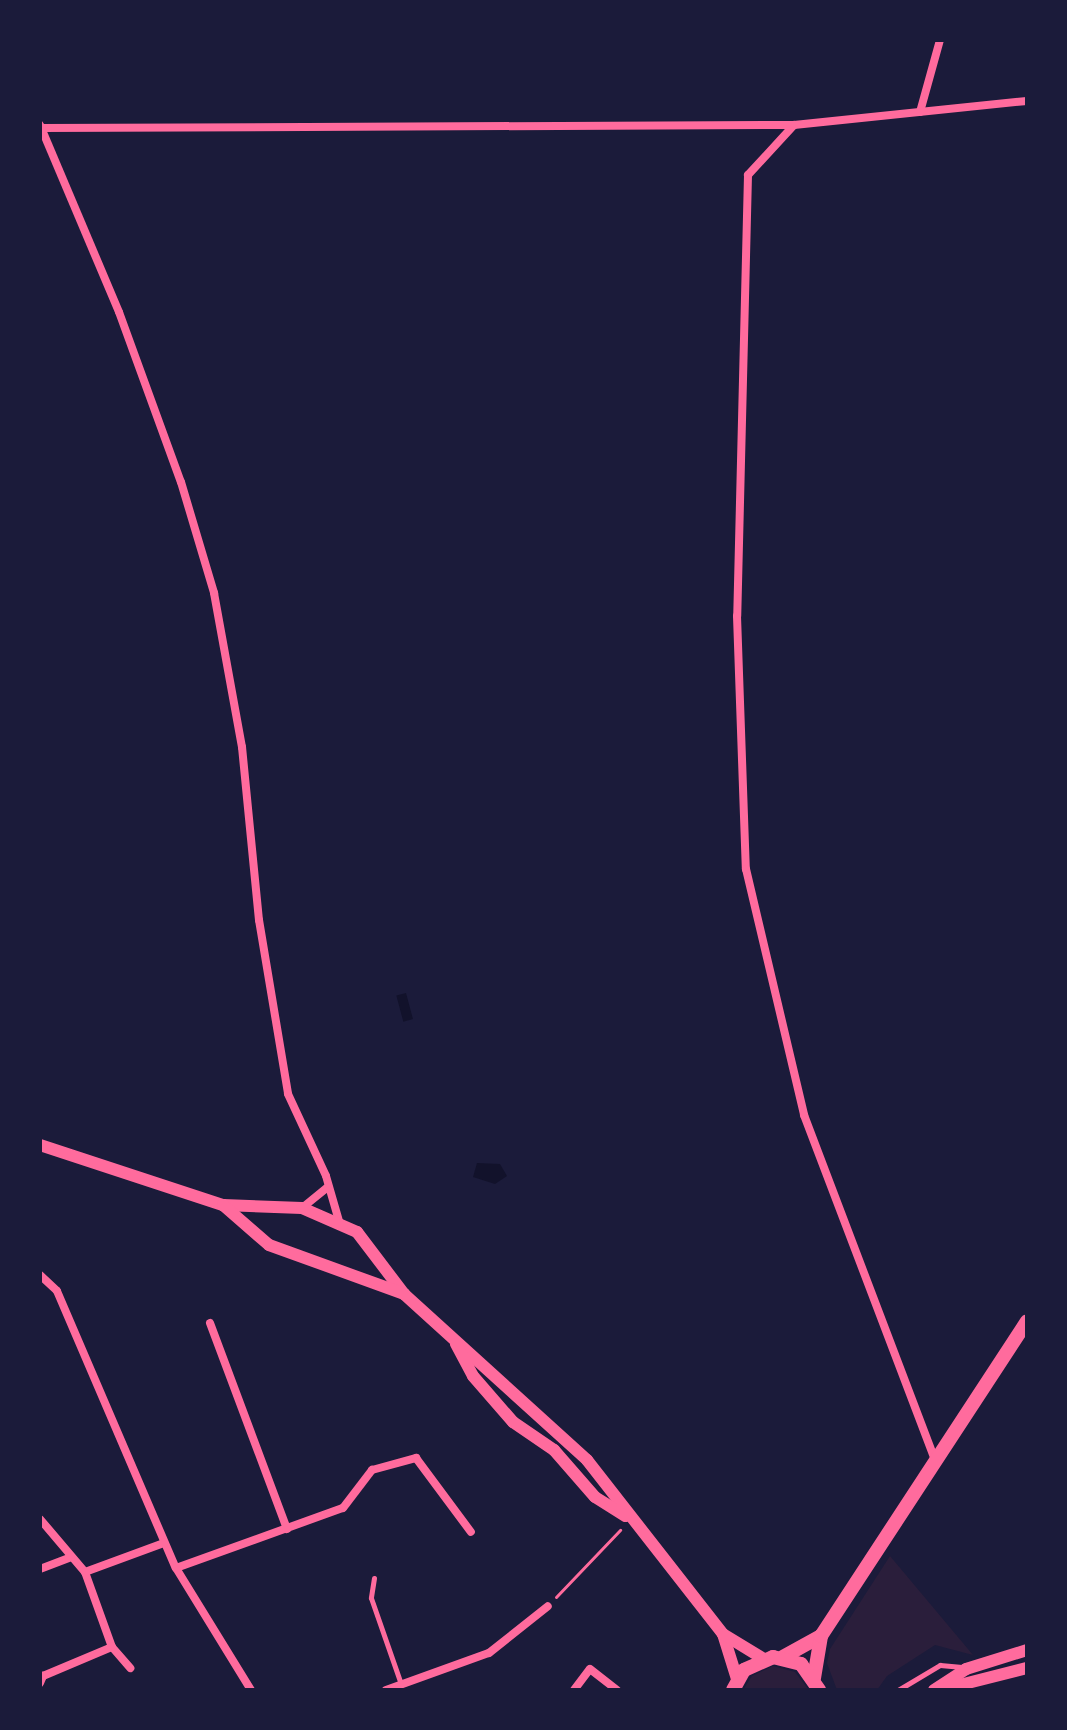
<!DOCTYPE html>
<html>
<head>
<meta charset="utf-8">
<style>
	body { margin:0 }
	#map { position:relative; width:1067px; height:1730px; overflow:hidden; background:#1b1b3a; font-family:"IBM Plex Serif",serif }
	div>[style] { position:absolute }
	.green>* { inset:0; background:#2a1e3b }
	.water>* { inset:0; background:#12122b; transform-origin:0 0 }
	.path>* { height:3px; margin:-1.5px; padding:0 1.5px; transform-origin:1.5px; border-radius:1.5px; background:#ff6b9d }
	.service>* { height:5px; margin:-2.5px; padding:0 2.5px; transform-origin:2.5px; border-radius:2.5px; background:#ff6b9d }
	.minor>* { height:8px; margin:-4px; padding:0 4px; transform-origin:4px; border-radius:4px; background:#ff6b9d }
	.tertiary>* { height:12px; margin:-6px; padding:0 6px; transform-origin:6px; border-radius:6px; background:#ff6b9d }
	.secondary>* { height:14px; margin:-7px; padding:0 7px; transform-origin:7px; border-radius:7px; background:#ff6b9d }
	span { translate:-50% -50%; white-space:nowrap; text-align:center; line-height:1.15; -webkit-text-stroke:6px #1b1b3a; paint-order:stroke }
	.frame { position:absolute; inset:0; border:42px solid #1b1b3a; pointer-events:none }
</style>
</head>
<body>
<div id="map">
	<div class="green">
		<div style="clip-path:polygon(890px 1556px,973px 1655px,935px 1645px,887px 1676px,877px 1690px,837px 1690px,827px 1663px,830px 1649px)"></div>
		<div style="clip-path:polygon(773px 1666px,795px 1672px,809px 1690px,743px 1690px,752px 1676px)"></div>
	</div>
	<div class="water">
		<div style="left:406px;top:993px;width:27px;height:10px;rotate:75deg"></div>
		<div style="clip-path:polygon(477px 1163px,500px 1164px,507px 1176px,495px 1184px,473px 1177px)"></div>
	</div>
	<div class="path">
		<div style="left:556px;top:1597px;width:93px;rotate:-46.3deg"></div>
	</div>
	<div class="service">
		<div style="left:374px;top:1578px;width:20px;rotate:99deg"></div>
		<div style="left:371px;top:1598px;width:91px;rotate:70.8deg"></div>
		<div style="left:898px;top:1690px;width:49px;rotate:-30.8deg"></div>
		<div style="left:940px;top:1665px;width:22px;rotate:5deg"></div>
	</div>
	<div class="minor">
		<div style="left:920px;top:112px;width:75px;rotate:-74.5deg"></div>
		<div style="left:40px;top:125px;width:203px;rotate:67.1deg"></div>
		<div style="left:119px;top:312px;width:181px;rotate:70deg"></div>
		<div style="left:181px;top:482px;width:116px;rotate:73.4deg"></div>
		<div style="left:214px;top:593px;width:157px;rotate:79.7deg"></div>
		<div style="left:242px;top:747px;width:174px;rotate:84.4deg"></div>
		<div style="left:259px;top:920px;width:176px;rotate:80.5deg"></div>
		<div style="left:288px;top:1094px;width:90px;rotate:65.1deg"></div>
		<div style="left:326px;top:1176px;width:47px;rotate:73.9deg"></div>
		<div style="left:794px;top:125px;width:68px;rotate:132.6deg"></div>
		<div style="left:748px;top:175px;width:441px;rotate:91.4deg"></div>
		<div style="left:737px;top:616px;width:253px;rotate:88deg"></div>
		<div style="left:746px;top:869px;width:253px;rotate:76.7deg"></div>
		<div style="left:804px;top:1115px;width:372px;rotate:69.2deg"></div>
		<div style="left:41px;top:128px;width:753px;rotate:-0.23deg"></div>
		<div style="left:794px;top:125px;width:234px;rotate:-5.9deg"></div>
		<div style="left:302px;top:1208px;width:33px;rotate:-39deg"></div>
		<div style="left:40px;top:1275px;width:23px;rotate:43deg"></div>
		<div style="left:57px;top:1291px;width:301px;rotate:66.8deg"></div>
		<div style="left:176px;top:1568px;width:143px;rotate:58.4deg"></div>
		<div style="left:210px;top:1323px;width:220px;rotate:69.5deg"></div>
		<div style="left:40px;top:1519px;width:70px;rotate:49.7deg"></div>
		<div style="left:85px;top:1572px;width:84px;rotate:-20.2deg"></div>
		<div style="left:176px;top:1568px;width:177px;rotate:-19.8deg"></div>
		<div style="left:343px;top:1508px;width:48px;rotate:-52.7deg"></div>
		<div style="left:372px;top:1470px;width:46px;rotate:-15.3deg"></div>
		<div style="left:416px;top:1458px;width:92px;rotate:53.4deg"></div>
		<div style="left:40px;top:1569px;width:33px;rotate:-21deg"></div>
		<div style="left:85px;top:1572px;width:80px;rotate:70.2deg"></div>
		<div style="left:112px;top:1647px;width:28px;rotate:49deg"></div>
		<div style="left:40px;top:1683px;width:8px;rotate:-67deg"></div>
		<div style="left:43px;top:1676px;width:75px;rotate:-22.8deg"></div>
		<div style="left:386px;top:1690px;width:109px;rotate:-19.8deg"></div>
		<div style="left:489px;top:1653px;width:75px;rotate:-38.5deg"></div>
		<div style="left:574px;top:1690px;width:26px;rotate:-53deg"></div>
		<div style="left:590px;top:1669px;width:34px;rotate:38deg"></div>
	</div>
	<div class="tertiary">
		<div style="left:40px;top:1145px;width:193px;rotate:18.2deg"></div>
		<div style="left:223px;top:1205px;width:79px;rotate:2.2deg"></div>
		<div style="left:302px;top:1208px;width:60px;rotate:23.6deg"></div>
		<div style="left:357px;top:1232px;width:78px;rotate:52.8deg"></div>
		<div style="left:404px;top:1294px;width:247px;rotate:42.2deg"></div>
		<div style="left:587px;top:1460px;width:221px;rotate:52deg"></div>
		<div style="left:723px;top:1634px;width:47px;rotate:72.7deg"></div>
		<div style="left:223px;top:1205px;width:61px;rotate:41deg"></div>
		<div style="left:269px;top:1245px;width:144px;rotate:19.9deg"></div>
		<div style="left:456px;top:1344px;width:36px;rotate:62deg"></div>
		<div style="left:473px;top:1376px;width:61px;rotate:49deg"></div>
		<div style="left:513px;top:1422px;width:50px;rotate:34.3deg"></div>
		<div style="left:554px;top:1450px;width:62px;rotate:48.9deg"></div>
		<div style="left:595px;top:1497px;width:36px;rotate:32deg"></div>
		<div style="left:723px;top:1634px;width:48px;rotate:31.4deg"></div>
		<div style="left:934px;top:1690px;width:38px;rotate:-33deg"></div>
		<div style="left:966px;top:1669px;width:64px;rotate:-17.3deg"></div>
		<div style="left:940px;top:1690px;width:90px;rotate:-14.2deg"></div>
	</div>
	<div class="secondary">
		<div style="left:783px;top:1657px;width:43px;rotate:-28.9deg"></div>
		<div style="left:814px;top:1678px;width:43px;rotate:-80.5deg"></div>
		<div style="left:821px;top:1636px;width:376px;rotate:-56.8deg"></div>
		<div style="left:733px;top:1690px;width:23px;rotate:-61deg"></div>
		<div style="left:744px;top:1670px;width:32px;rotate:-24deg"></div>
		<div style="left:773px;top:1657px;width:29px;rotate:14deg"></div>
		<div style="left:801px;top:1664px;width:32px;rotate:55deg"></div>
	</div>
	<div class="frame"></div>
</div>
</body>
</html>
